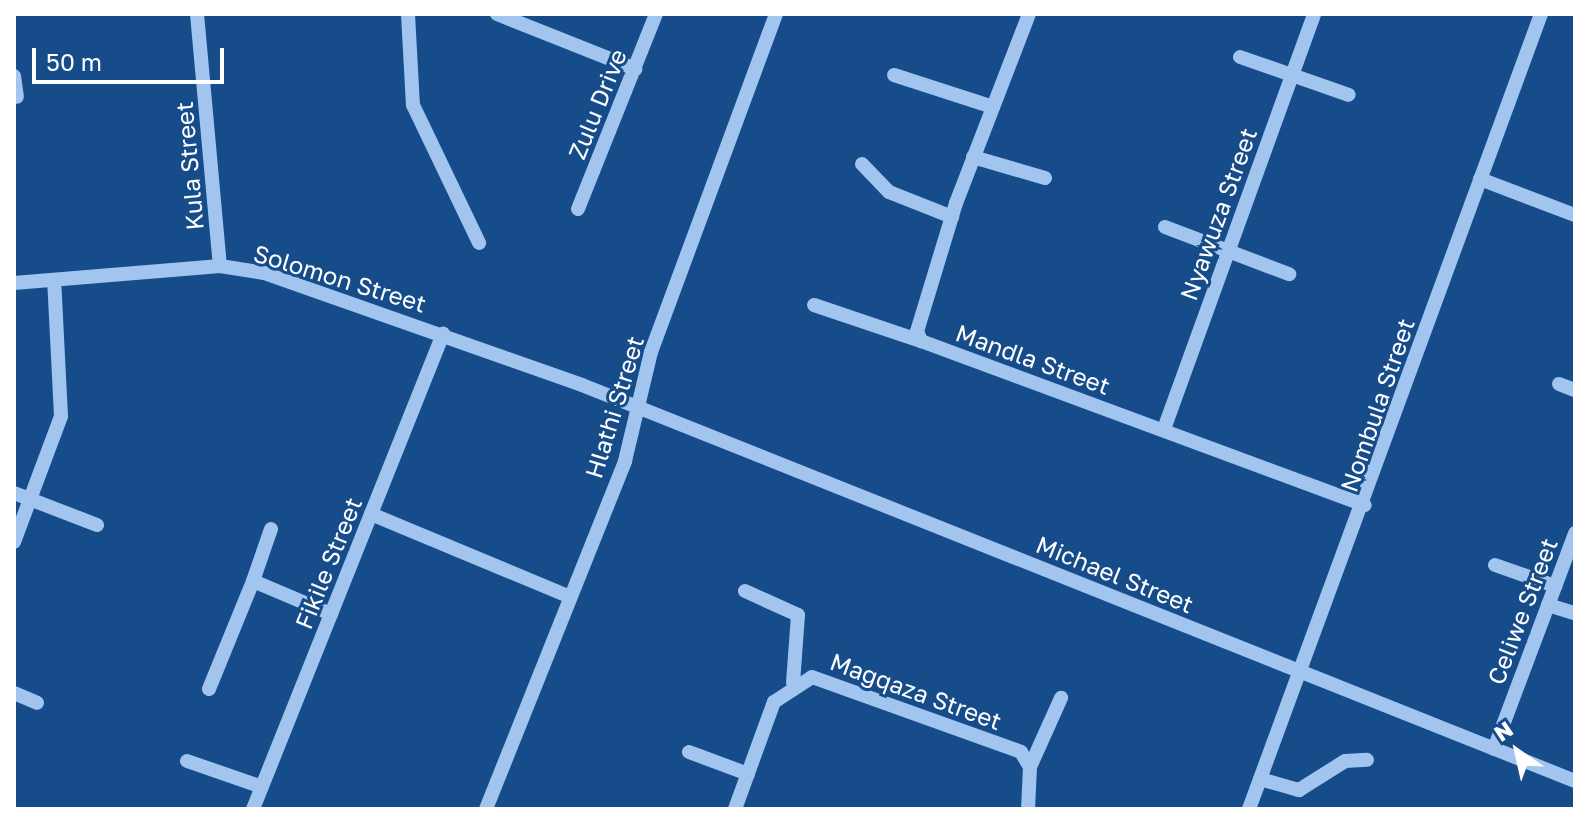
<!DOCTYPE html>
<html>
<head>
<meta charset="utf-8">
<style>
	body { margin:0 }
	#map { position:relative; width:1589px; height:823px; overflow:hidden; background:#174c8b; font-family:"Golos Text",sans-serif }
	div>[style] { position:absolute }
	.minor>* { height:14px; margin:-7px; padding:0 7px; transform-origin:7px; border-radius:7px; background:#a1c5ee }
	span { translate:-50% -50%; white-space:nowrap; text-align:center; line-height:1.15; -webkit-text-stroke:6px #174c8b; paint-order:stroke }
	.street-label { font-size:24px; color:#fff }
	.frame { position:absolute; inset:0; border:16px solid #fff; pointer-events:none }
	.north { position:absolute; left:1477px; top:711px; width:80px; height:80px; -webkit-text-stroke:6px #174c8b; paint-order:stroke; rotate:326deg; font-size:22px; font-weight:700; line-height:32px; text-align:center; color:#fff }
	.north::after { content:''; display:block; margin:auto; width:28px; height:36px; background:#fff; clip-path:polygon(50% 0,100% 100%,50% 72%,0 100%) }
	.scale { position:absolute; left:32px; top:48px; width:192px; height:36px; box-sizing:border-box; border:4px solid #fff; border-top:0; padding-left:10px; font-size:24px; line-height:28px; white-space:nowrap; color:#fff; -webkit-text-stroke:6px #174c8b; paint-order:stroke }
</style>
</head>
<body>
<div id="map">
	<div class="minor">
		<div style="left:197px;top:14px;width:253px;rotate:84.8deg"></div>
		<div style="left:408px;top:14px;width:91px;rotate:86.9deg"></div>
		<div style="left:413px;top:105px;width:153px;rotate:64.4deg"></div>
		<div style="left:497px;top:14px;width:149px;rotate:21.7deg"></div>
		<div style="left:1029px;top:14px;width:203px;rotate:111.1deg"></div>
		<div style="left:956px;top:203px;width:134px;rotate:106.9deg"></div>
		<div style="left:917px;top:331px;width:11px;rotate:68deg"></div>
		<div style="left:921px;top:341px;width:473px;rotate:20.3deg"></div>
		<div style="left:1240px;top:57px;width:115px;rotate:19.2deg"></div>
		<div style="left:894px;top:75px;width:104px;rotate:17.9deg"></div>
		<div style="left:14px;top:76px;width:21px;rotate:82deg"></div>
		<div style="left:973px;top:157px;width:75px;rotate:16.3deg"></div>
		<div style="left:862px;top:164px;width:39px;rotate:46deg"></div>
		<div style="left:889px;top:192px;width:68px;rotate:21.6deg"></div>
		<div style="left:1480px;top:179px;width:102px;rotate:20.8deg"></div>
		<div style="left:578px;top:209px;width:210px;rotate:-68.2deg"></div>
		<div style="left:1165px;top:227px;width:133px;rotate:20.8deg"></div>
		<div style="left:14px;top:283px;width:207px;rotate:-4.7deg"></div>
		<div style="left:220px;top:266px;width:45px;rotate:9deg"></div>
		<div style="left:264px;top:273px;width:337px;rotate:19.4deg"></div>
		<div style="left:582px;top:385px;width:1069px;rotate:21.74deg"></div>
		<div style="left:814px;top:305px;width:113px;rotate:18.6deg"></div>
		<div style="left:1559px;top:384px;width:17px;rotate:21deg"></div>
		<div style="left:1164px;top:429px;width:441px;rotate:-70.1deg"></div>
		<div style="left:14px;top:493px;width:89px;rotate:21.1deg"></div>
		<div style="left:371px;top:514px;width:213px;rotate:22.6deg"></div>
		<div style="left:271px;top:529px;width:55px;rotate:109.1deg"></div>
		<div style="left:253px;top:581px;width:85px;rotate:22.9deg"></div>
		<div style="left:14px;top:542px;width:134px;rotate:-69.5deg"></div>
		<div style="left:61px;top:416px;width:136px;rotate:-92.9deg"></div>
		<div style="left:1495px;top:565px;width:64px;rotate:19.3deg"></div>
		<div style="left:745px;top:591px;width:58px;rotate:24.4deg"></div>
		<div style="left:798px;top:615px;width:68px;rotate:94.2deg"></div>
		<div style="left:1548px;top:605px;width:28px;rotate:17deg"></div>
		<div style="left:209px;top:689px;width:117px;rotate:-67.8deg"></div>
		<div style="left:14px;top:693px;width:25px;rotate:23deg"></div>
		<div style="left:1494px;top:749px;width:231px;rotate:-69.4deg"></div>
		<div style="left:689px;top:752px;width:63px;rotate:20.4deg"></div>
		<div style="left:187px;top:761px;width:79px;rotate:19.1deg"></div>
		<div style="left:1030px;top:767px;width:76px;rotate:-65.8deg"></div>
		<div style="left:1260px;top:779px;width:41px;rotate:15.8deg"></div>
		<div style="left:1299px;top:790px;width:54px;rotate:-32.2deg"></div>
		<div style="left:1345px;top:761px;width:22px;rotate:-3deg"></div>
		<div style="left:253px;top:809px;width:512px;rotate:-68.2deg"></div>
		<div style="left:486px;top:809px;width:375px;rotate:-68.2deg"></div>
		<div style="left:625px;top:461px;width:112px;rotate:-76.6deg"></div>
		<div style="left:651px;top:352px;width:360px;rotate:-69.7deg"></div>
		<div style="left:735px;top:809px;width:114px;rotate:-70deg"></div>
		<div style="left:774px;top:702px;width:45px;rotate:-33.3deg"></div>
		<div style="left:812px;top:677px;width:222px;rotate:19.7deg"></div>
		<div style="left:1021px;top:752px;width:17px;rotate:59deg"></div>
		<div style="left:1030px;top:767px;width:42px;rotate:92.7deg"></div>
		<div style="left:1249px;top:809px;width:847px;rotate:-69.83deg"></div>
	</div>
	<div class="street-label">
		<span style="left:597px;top:104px;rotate:-68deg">Zulu Drive</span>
		<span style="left:189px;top:166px;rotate:-95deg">Kula Street</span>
		<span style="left:1218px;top:214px;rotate:-70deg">Nyawuza Street</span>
		<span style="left:340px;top:278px;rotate:17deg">Solomon Street</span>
		<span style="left:1033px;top:359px;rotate:20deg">Mandla Street</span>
		<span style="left:1377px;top:405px;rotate:-71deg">Nombula Street</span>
		<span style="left:614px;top:407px;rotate:-73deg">Hlathi Street</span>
		<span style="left:328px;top:563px;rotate:-68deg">Fikile Street</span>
		<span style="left:1115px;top:574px;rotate:22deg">Michael Street</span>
		<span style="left:1522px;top:611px;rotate:-69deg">Celiwe Street</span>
		<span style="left:916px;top:691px;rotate:20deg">Magqaza Street</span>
	</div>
	<div class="frame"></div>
	<div class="north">N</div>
	<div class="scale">50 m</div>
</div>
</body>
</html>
